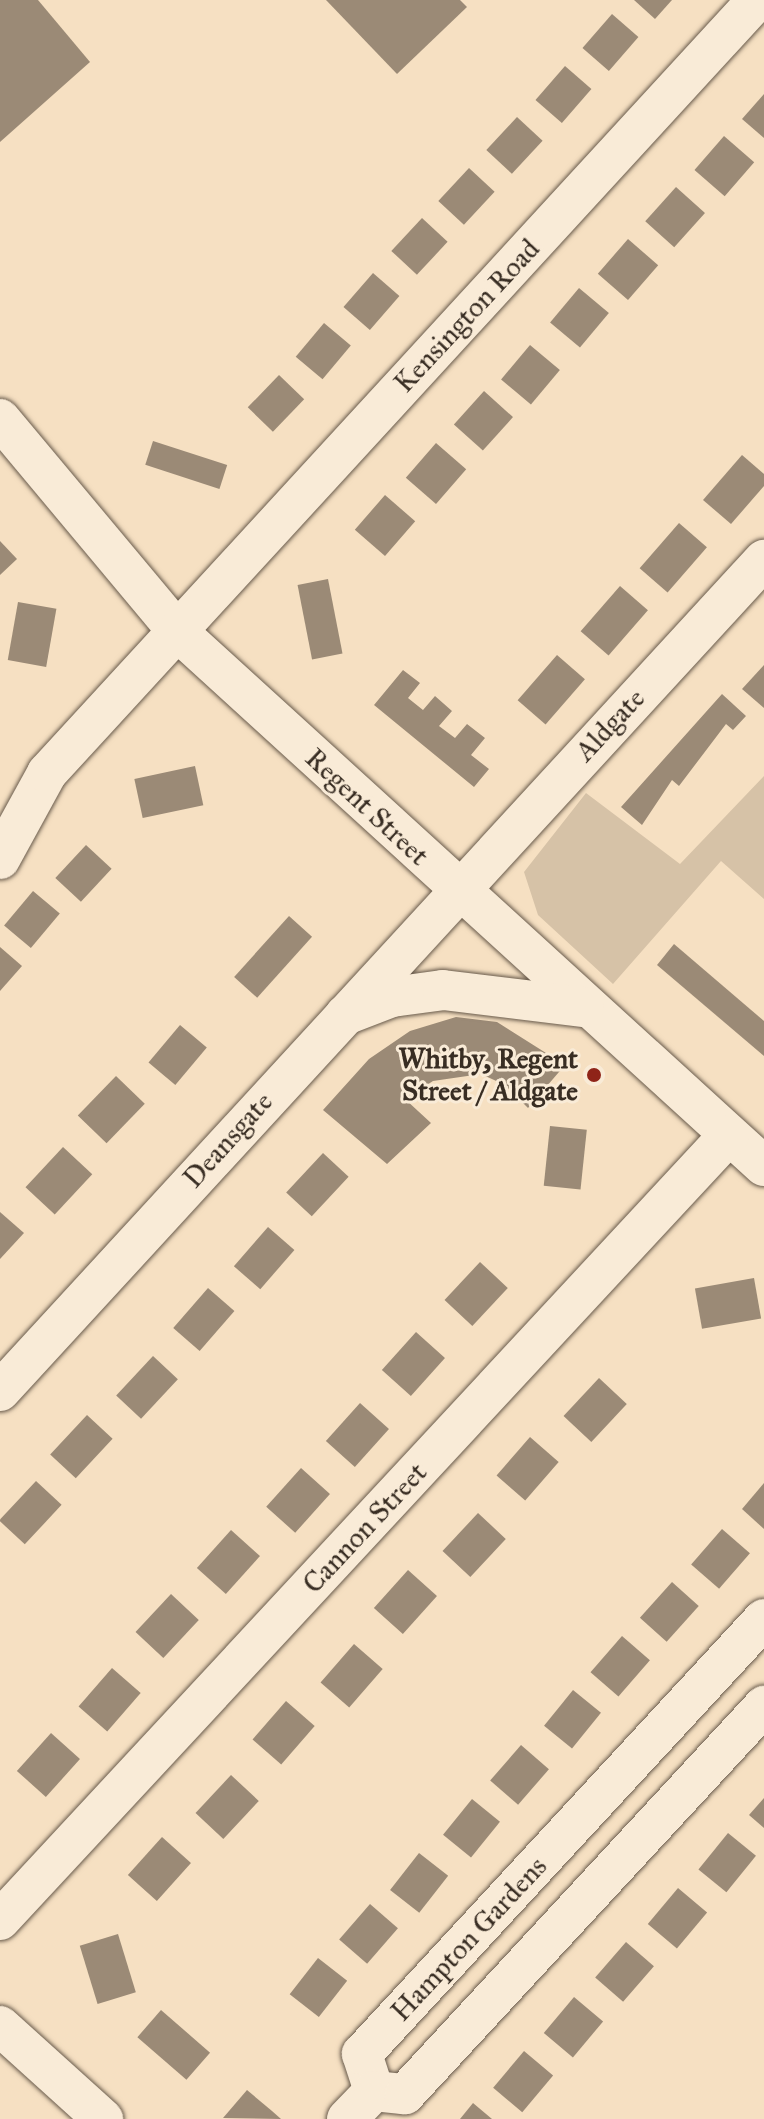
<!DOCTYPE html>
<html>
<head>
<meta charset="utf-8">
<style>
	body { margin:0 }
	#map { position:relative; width:764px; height:2119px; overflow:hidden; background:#f6e0c2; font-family:"IM FELL Great Primer",serif }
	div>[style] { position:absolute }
	.green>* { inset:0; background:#d6c2a7 }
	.building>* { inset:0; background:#9b8a76; transform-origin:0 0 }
	.roads { filter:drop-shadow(0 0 2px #685a4b) drop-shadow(0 0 2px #685a4b) }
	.minor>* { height:40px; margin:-20px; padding:0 20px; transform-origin:20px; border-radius:20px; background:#f9ebd7 }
	.dots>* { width:22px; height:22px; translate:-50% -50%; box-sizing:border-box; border:4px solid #f9ebd7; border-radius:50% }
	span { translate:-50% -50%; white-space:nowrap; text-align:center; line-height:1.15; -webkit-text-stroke:6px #f9ebd7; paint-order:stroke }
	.street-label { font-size:28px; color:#382d23 }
	.poi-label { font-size:28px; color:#382d23; font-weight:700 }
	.right { translate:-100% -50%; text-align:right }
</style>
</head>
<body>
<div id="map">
	<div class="green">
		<div style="clip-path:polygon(764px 776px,764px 899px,721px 861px,613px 984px,538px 915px,524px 872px,586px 793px,680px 864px)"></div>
	</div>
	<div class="building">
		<div style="clip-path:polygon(0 0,38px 0,90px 62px,0 142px)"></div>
		<div style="clip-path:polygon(326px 0,460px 0,467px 7px,397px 74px)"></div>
		<div style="clip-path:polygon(634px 0,672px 0,655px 19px)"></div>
		<div style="left:612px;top:14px;width:35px;height:45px;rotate:41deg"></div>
		<div style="left:565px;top:66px;width:35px;height:45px;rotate:41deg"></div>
		<div style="clip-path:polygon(764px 94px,764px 138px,742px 119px)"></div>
		<div style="left:517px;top:117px;width:35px;height:45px;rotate:43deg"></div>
		<div style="left:724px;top:136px;width:40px;height:45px;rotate:41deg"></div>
		<div style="left:469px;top:168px;width:35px;height:45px;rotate:43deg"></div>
		<div style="left:676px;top:187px;width:39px;height:46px;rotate:42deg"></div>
		<div style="left:422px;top:218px;width:35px;height:45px;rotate:43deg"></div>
		<div style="left:628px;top:239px;width:40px;height:46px;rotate:41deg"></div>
		<div style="left:373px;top:273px;width:35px;height:45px;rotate:41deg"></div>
		<div style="left:579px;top:288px;width:39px;height:45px;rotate:40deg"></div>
		<div style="left:324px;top:323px;width:35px;height:44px;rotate:40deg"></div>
		<div style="left:530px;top:345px;width:39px;height:45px;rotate:40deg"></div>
		<div style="left:279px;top:375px;width:35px;height:45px;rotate:44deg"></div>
		<div style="left:484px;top:391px;width:39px;height:45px;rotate:42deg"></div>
		<div style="left:153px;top:441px;width:78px;height:25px;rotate:18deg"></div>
		<div style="left:436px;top:443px;width:40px;height:46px;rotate:41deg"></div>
		<div style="clip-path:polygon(742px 455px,764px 474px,764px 486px,731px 524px,703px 500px)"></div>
		<div style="left:385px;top:495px;width:40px;height:46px;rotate:41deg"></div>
		<div style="left:679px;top:523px;width:37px;height:60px;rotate:41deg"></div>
		<div style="clip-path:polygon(0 541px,17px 559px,0 575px)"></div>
		<div style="left:328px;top:579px;width:76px;height:31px;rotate:79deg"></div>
		<div style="left:620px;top:586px;width:37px;height:60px;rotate:41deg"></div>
		<div style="left:18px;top:602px;width:39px;height:59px;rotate:10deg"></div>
		<div style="left:557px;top:655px;width:37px;height:60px;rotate:41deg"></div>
		<div style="clip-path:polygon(764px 665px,764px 708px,742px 689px)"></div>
		<div style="clip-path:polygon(403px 670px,420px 683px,408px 698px,423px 710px,435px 696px,452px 711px,439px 726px,455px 738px,467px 724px,485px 738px,471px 755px,489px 769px,474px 787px,374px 705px)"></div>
		<div style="clip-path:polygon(722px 694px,746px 716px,733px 730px,726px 724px,679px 786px,672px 780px,642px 825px,621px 807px)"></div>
		<div style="left:195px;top:766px;width:40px;height:62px;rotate:78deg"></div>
		<div style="left:86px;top:845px;width:35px;height:45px;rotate:43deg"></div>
		<div style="left:33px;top:891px;width:35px;height:45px;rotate:40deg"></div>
		<div style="left:289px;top:916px;width:31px;height:82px;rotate:42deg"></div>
		<div style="clip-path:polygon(674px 944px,764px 1021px,764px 1056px,657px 965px)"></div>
		<div style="clip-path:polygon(0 947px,22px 966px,0 991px)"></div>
		<div style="clip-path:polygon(456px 1017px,497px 1022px,565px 1065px,528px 1108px,505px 1085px,481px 1074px,433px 1081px,405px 1099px,431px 1123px,387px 1164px,323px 1110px,369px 1059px,410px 1031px)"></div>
		<div style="left:180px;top:1025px;width:35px;height:49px;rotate:40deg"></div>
		<div style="left:116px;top:1076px;width:40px;height:55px;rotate:44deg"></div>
		<div style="left:550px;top:1126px;width:37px;height:60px;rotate:6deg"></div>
		<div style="left:63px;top:1147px;width:40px;height:55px;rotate:43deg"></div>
		<div style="left:323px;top:1153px;width:35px;height:54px;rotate:43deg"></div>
		<div style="clip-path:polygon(0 1212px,24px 1233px,0 1259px)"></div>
		<div style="left:268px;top:1227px;width:35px;height:52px;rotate:41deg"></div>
		<div style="left:480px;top:1262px;width:38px;height:52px;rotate:43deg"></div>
		<div style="left:754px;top:1278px;width:41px;height:60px;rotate:80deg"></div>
		<div style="left:208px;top:1288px;width:35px;height:53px;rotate:41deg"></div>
		<div style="left:416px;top:1332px;width:39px;height:51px;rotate:42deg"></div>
		<div style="left:153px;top:1356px;width:34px;height:54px;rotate:43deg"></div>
		<div style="left:599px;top:1378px;width:38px;height:52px;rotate:43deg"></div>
		<div style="left:360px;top:1403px;width:39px;height:51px;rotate:42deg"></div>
		<div style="left:87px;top:1415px;width:35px;height:54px;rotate:43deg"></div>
		<div style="left:530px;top:1437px;width:38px;height:51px;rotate:41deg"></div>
		<div style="left:301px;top:1468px;width:39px;height:52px;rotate:42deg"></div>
		<div style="left:36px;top:1481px;width:35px;height:54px;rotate:43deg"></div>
		<div style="clip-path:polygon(764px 1483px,764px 1529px,742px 1509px)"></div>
		<div style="left:478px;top:1513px;width:38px;height:52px;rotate:43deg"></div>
		<div style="left:722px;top:1529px;width:37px;height:47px;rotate:41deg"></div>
		<div style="left:231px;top:1530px;width:39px;height:51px;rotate:42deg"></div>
		<div style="left:408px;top:1570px;width:39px;height:51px;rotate:42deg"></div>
		<div style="left:672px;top:1582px;width:36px;height:48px;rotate:42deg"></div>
		<div style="left:171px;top:1594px;width:38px;height:52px;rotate:43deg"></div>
		<div style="left:622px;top:1636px;width:37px;height:48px;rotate:41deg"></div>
		<div style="left:354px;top:1644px;width:38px;height:51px;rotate:41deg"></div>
		<div style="left:112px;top:1668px;width:38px;height:51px;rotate:41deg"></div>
		<div style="left:573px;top:1690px;width:36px;height:46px;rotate:39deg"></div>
		<div style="left:286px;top:1701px;width:38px;height:51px;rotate:41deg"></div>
		<div style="left:51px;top:1733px;width:39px;height:51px;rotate:42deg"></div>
		<div style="left:521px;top:1745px;width:37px;height:47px;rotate:41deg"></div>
		<div style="left:231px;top:1775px;width:38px;height:52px;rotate:43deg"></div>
		<div style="clip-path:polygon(764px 1798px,764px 1828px,749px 1815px)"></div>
		<div style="left:472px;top:1799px;width:36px;height:46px;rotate:39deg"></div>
		<div style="left:728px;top:1833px;width:36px;height:47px;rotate:39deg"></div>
		<div style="left:162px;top:1837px;width:39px;height:51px;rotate:42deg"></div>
		<div style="left:419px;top:1853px;width:37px;height:47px;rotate:38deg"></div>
		<div style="left:678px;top:1888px;width:38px;height:47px;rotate:40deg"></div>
		<div style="left:370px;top:1904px;width:37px;height:47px;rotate:41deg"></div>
		<div style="left:118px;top:1934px;width:61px;height:40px;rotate:73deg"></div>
		<div style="left:626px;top:1942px;width:37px;height:47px;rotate:41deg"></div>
		<div style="left:318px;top:1958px;width:37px;height:46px;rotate:38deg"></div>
		<div style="left:574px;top:1997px;width:38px;height:47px;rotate:40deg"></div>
		<div style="left:161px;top:2010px;width:65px;height:36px;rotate:41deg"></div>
		<div style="left:524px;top:2051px;width:38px;height:48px;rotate:40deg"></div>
		<div style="clip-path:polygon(247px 2090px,272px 2111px,281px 2119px,223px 2118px)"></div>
		<div style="clip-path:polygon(473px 2103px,492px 2119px,460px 2119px)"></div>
	</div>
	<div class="roads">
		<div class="minor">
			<div style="left:0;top:419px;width:276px;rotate:50.1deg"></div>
			<div style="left:177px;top:631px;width:794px;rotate:42.35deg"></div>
			<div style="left:0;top:859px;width:98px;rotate:-61.3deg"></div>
			<div style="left:47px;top:773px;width:1050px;rotate:-47.43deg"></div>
			<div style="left:345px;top:1015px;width:50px;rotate:-21deg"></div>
			<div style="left:392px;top:997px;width:51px;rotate:-7.8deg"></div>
			<div style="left:443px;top:990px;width:142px;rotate:6.9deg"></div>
			<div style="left:0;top:1391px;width:1129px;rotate:-47.41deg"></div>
			<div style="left:0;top:1920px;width:1071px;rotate:-47.12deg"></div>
			<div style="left:0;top:2026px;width:139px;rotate:42.1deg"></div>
			<div style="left:374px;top:2091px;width:39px;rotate:-108deg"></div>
			<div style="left:362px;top:2054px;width:592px;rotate:-47.26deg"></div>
			<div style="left:347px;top:2119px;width:39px;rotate:-46deg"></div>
			<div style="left:374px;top:2091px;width:31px;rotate:6deg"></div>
			<div style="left:405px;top:2094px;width:529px;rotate:-47.22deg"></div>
		</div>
	</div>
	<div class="dots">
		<div style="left:594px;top:1075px;background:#8f2418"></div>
	</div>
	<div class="street-label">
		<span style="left:467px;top:316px;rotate:-47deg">Kensington Road</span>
		<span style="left:610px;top:725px;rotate:-47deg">Aldgate</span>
		<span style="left:367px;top:807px;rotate:43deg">Regent Street</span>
		<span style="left:228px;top:1140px;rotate:-48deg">Deansgate</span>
		<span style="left:365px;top:1528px;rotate:-47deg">Cannon Street</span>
		<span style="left:469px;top:1939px;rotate:-47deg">Hampton Gardens</span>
	</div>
	<div class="poi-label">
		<span class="right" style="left:578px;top:1075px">Whitby, Regent<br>Street / Aldgate</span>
	</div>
</div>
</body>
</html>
